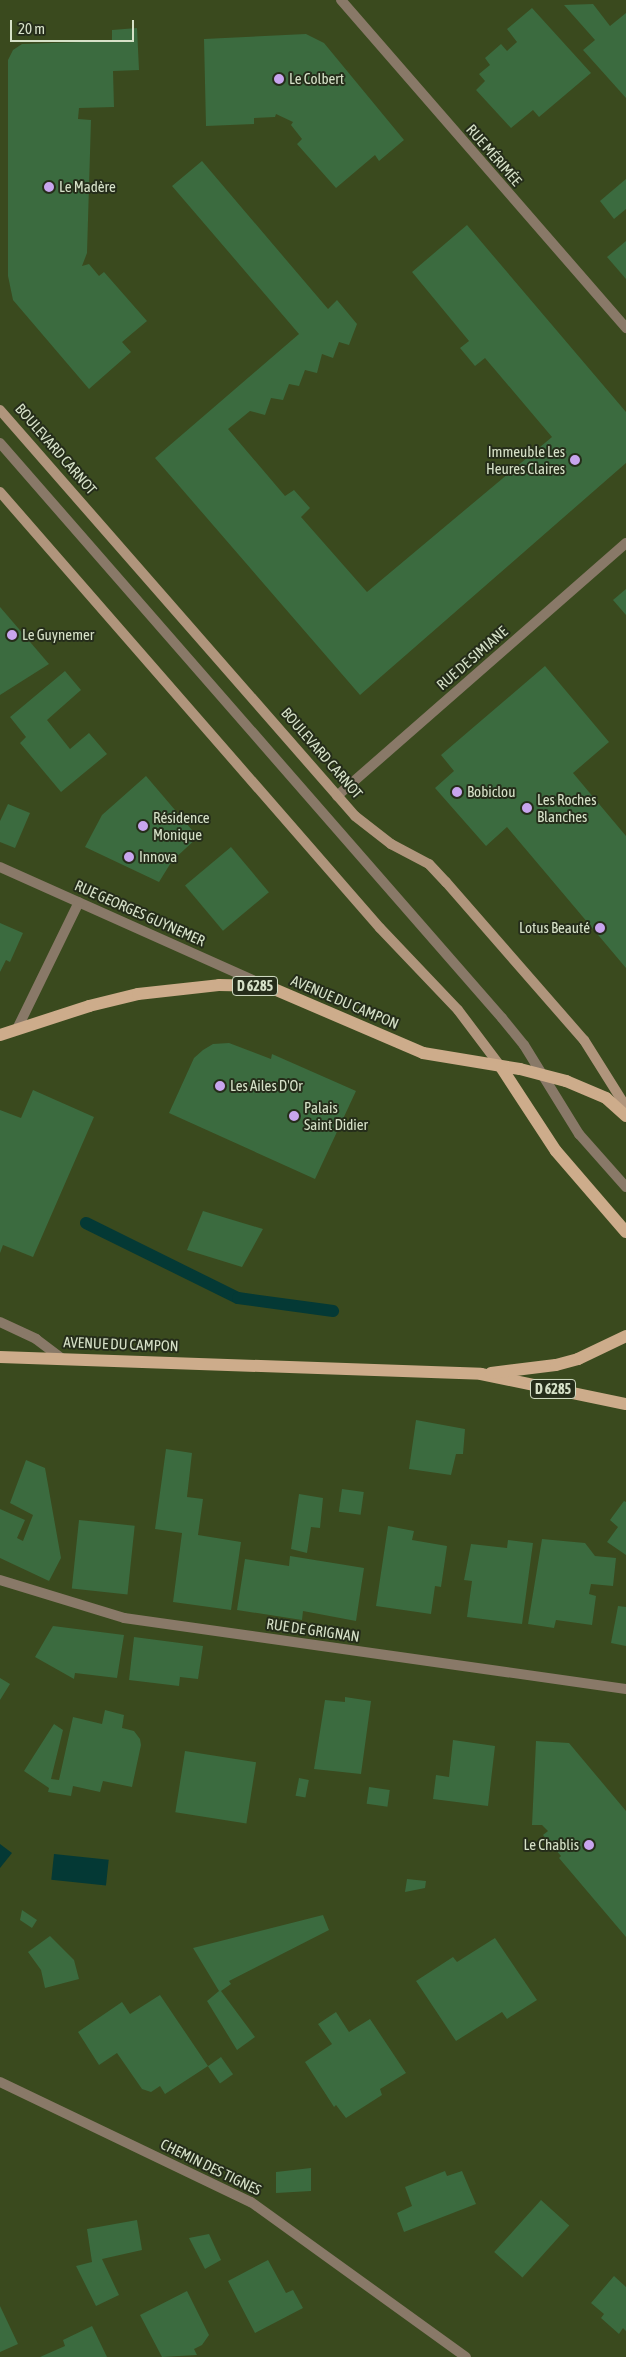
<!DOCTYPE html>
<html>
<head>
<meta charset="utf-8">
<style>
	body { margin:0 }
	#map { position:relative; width:626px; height:2357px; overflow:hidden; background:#3a4a1e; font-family:"Asap Condensed",sans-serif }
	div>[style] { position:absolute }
	.water>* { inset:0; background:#043935; transform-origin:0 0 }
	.stream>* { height:12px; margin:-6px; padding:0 6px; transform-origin:6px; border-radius:6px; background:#043935 }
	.building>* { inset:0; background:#3b6b3f; transform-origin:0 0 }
	.service>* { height:10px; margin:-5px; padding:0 5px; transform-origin:5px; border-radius:5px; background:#897968 }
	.minor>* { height:10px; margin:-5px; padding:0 5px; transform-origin:5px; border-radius:5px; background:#897968 }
	.secondary>* { height:10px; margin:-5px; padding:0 5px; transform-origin:5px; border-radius:5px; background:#b0957c }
	.primary>* { height:12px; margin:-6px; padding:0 6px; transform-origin:6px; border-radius:6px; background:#cdac8b }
	.dots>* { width:14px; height:14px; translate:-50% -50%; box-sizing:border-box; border:2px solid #252d1a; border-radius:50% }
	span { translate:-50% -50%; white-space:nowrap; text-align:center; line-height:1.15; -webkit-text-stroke:4px #252d1a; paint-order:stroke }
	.shield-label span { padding:1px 4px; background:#252d1a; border:1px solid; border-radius:4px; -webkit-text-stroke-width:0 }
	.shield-label { font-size:14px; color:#d6e1c8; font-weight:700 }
	.poi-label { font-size:15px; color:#d6e1c8 }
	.left { translate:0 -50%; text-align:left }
	.right { translate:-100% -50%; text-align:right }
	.street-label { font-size:15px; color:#d6e1c8 }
	.scale { position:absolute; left:10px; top:20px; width:124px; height:22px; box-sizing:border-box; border:2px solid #d6e1c8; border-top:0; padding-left:6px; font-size:15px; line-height:18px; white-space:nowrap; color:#d6e1c8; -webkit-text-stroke:4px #252d1a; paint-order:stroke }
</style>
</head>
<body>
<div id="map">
	<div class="water">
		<div style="clip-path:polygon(0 1844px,12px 1853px,0 1868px)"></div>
		<div style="left:54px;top:1854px;width:55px;height:26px;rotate:6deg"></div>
	</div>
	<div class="stream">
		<div style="left:86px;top:1223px;width:169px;rotate:26.3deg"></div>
		<div style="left:238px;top:1298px;width:96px;rotate:7.8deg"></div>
	</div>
	<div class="building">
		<div style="clip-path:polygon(593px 4px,610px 26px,626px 13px,626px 98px,583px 50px,595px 40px,564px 5px)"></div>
		<div style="clip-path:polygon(532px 8px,591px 73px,539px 117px,533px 110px,511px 128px,476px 90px,485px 81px,479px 74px,490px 65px,485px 58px,501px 44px,507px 51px,517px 42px,507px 29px)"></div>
		<div style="clip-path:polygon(137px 28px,139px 70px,113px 71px,114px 107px,79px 108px,78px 119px,91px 120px,87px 253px,82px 266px,89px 264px,99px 276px,104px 272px,147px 321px,122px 342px,131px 352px,89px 389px,13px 300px,8px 276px,8px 60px,13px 50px,22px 44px,112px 41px,112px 30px)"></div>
		<div style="clip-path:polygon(306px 34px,324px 43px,404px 140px,379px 161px,375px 155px,336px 188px,297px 144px,302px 139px,291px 125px,293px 122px,276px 114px,275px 117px,254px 118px,254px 124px,206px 126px,204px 39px)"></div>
		<div style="clip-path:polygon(202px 161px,328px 309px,337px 300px,357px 324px,349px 345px,339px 342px,333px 358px,322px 354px,317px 373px,305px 370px,299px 386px,289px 384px,283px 400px,271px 398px,265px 415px,250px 411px,228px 429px,285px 496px,294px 490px,310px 508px,301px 517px,367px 592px,552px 437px,485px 358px,475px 366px,460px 348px,469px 341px,412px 272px,467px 225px,626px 412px,626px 463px,360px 695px,155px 458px,299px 334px,172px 186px)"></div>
		<div style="clip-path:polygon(626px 179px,626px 209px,614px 219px,600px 201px)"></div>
		<div style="clip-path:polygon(626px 241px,626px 279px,607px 257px)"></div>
		<div style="clip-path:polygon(626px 589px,626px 615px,613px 600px)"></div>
		<div style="clip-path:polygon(0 607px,49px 664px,0 695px)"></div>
		<div style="clip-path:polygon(545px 666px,609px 742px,573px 773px,626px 836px,626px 968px,507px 827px,486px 846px,435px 788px,454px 771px,441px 755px)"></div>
		<div style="clip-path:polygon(65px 671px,81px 690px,47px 720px,70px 749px,89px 733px,107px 754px,61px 792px,20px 743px,26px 737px,10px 717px)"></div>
		<div style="clip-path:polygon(146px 776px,198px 837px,172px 861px,159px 882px,85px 847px,102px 815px)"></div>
		<div style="clip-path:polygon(8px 804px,30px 813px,15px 848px,0 842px,0 821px)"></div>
		<div style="left:231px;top:847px;width:59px;height:60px;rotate:50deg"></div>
		<div style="clip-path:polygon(0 923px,23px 933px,10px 962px,6px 960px,0 972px)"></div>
		<div style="clip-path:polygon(229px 1043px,271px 1059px,272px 1054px,356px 1091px,315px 1179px,169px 1113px,194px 1058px,203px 1050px,213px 1044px)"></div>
		<div style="clip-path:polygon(33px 1090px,94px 1117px,33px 1257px,3px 1245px,0 1253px,0 1110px,21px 1118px)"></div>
		<div style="clip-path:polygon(203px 1211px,263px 1229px,242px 1267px,187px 1250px)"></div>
		<div style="clip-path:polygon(416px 1420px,465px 1429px,463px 1454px,456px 1454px,451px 1475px,409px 1469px)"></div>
		<div style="clip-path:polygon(166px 1449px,192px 1453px,187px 1497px,203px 1499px,198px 1535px,241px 1542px,231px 1610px,173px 1602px,182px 1533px,155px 1529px)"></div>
		<div style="clip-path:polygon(26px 1460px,45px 1468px,61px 1558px,49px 1581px,0 1558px,0 1509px,25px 1520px,17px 1538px,23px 1541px,33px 1515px,10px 1503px)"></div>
		<div style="left:342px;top:1489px;width:22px;height:23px;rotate:8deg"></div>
		<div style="clip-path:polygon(299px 1494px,323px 1498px,320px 1528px,311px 1527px,307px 1553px,291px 1549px)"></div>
		<div style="clip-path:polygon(624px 1501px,626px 1502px,626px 1555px,607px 1542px,618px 1527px,610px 1520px)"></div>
		<div style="left:79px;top:1520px;width:56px;height:69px;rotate:6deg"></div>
		<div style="clip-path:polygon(388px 1526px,414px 1531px,412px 1540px,447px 1546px,441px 1587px,435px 1586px,431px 1614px,376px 1606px)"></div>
		<div style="clip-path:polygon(542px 1539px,585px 1543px,595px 1556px,616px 1558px,613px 1586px,591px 1584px,589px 1594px,596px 1596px,592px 1625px,556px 1620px,554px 1628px,528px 1624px)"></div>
		<div style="clip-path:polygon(508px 1540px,533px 1543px,522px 1624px,467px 1617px,472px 1581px,464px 1580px,471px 1544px,507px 1548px)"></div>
		<div style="clip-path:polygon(290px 1556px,364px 1568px,356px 1621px,303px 1611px,302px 1620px,237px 1610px,245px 1559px,289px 1566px)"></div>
		<div style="clip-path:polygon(618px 1606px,626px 1607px,626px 1646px,611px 1643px)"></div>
		<div style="clip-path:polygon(53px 1626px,124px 1635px,117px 1678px,75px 1673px,74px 1679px,35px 1657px)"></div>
		<div style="clip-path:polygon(134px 1637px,203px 1646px,198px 1679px,180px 1677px,179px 1686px,129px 1680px)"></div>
		<div style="clip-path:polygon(0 1678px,10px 1684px,0 1700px)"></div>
		<div style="clip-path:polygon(345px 1697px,371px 1701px,361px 1774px,314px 1769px,325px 1700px,345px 1702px)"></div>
		<div style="clip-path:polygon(105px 1710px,124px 1715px,122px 1728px,134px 1731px,140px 1739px,141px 1745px,132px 1787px,103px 1781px,100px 1792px,73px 1786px,71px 1796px,48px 1792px,49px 1788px,24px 1771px,54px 1724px,63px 1730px,51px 1779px,59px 1780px,73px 1717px,102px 1724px)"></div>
		<div style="clip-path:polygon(453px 1740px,495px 1746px,488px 1806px,433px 1799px,436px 1775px,449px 1777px)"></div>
		<div style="clip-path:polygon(536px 1741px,569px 1743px,626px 1811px,626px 1937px,559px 1858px,561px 1856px,543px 1835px,548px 1831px,542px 1825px,532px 1825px)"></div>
		<div style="left:185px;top:1751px;width:72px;height:62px;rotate:9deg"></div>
		<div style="left:299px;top:1778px;width:10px;height:18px;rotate:11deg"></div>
		<div style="left:369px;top:1787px;width:21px;height:17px;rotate:8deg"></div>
		<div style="clip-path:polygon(407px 1879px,426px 1881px,425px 1888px,405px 1892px)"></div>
		<div style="clip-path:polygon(22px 1910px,37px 1920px,32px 1928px,20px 1920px)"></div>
		<div style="clip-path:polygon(323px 1915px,329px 1930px,229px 1981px,231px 1984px,221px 1991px,255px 2037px,237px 2050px,207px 2001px,219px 1991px,193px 1948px)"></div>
		<div style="clip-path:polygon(50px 1936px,74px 1960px,79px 1979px,45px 1988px,41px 1970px,28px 1952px)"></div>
		<div style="clip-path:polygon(495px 1938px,537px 2000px,507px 2019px,502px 2012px,456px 2041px,416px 1981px,453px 1957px,457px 1962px)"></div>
		<div style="clip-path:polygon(160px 1995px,208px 2066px,165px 2094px,160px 2086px,151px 2092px,142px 2089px,117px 2053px,99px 2065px,78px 2032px,122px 2002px,130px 2014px)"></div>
		<div style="clip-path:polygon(336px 2012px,349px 2032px,370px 2019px,406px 2073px,380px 2089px,382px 2095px,346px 2118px,336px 2105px,334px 2107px,305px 2062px,332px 2044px,318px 2024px)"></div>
		<div style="left:221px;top:2057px;width:21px;height:16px;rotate:55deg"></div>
		<div style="clip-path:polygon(311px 2168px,311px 2191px,276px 2193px,276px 2172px)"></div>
		<div style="clip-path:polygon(445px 2171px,447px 2176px,462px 2171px,476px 2204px,404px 2232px,397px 2213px,412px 2206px,405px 2187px)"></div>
		<div style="left:541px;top:2200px;width:38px;height:70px;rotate:42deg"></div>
		<div style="clip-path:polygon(137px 2220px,142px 2250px,102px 2259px,119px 2295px,96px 2306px,76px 2266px,92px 2262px,87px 2229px)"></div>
		<div style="clip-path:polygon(209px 2234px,221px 2260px,205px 2269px,189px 2238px)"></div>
		<div style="clip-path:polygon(268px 2260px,286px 2293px,293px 2290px,303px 2308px,255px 2333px,228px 2281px)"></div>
		<div style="clip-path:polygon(614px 2276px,626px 2287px,626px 2331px,623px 2328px,619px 2334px,601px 2318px,604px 2314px,591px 2303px)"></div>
		<div style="clip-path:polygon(187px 2291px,209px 2335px,202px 2345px,194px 2349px,197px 2355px,162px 2357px,140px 2315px)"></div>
		<div style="clip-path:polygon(0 2306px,18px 2344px,0 2352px)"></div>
		<div style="clip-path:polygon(92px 2326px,107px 2357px,40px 2357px,65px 2346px,63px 2340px)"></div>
	</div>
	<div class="service">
		<div style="left:0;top:443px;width:763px;rotate:48.88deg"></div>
		<div style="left:502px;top:1018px;width:35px;rotate:51deg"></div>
		<div style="left:524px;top:1045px;width:105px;rotate:58.3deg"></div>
		<div style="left:579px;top:1134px;width:71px;rotate:48.4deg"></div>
		<div style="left:0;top:1322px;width:40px;rotate:25deg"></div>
		<div style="left:36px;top:1339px;width:34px;rotate:37deg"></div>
	</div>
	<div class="minor">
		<div style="left:341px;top:0;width:435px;rotate:49deg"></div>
		<div style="left:337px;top:796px;width:384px;rotate:-41.2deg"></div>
		<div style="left:0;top:867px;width:289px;rotate:24.1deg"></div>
		<div style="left:17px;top:1029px;width:141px;rotate:-64deg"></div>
		<div style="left:0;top:1580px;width:130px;rotate:17deg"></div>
		<div style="left:124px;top:1618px;width:507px;rotate:8.05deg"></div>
		<div style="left:0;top:2082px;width:278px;rotate:25.6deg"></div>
		<div style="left:251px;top:2202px;width:265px;rotate:35.8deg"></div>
	</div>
	<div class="secondary">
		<div style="left:0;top:410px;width:539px;rotate:48.83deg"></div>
		<div style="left:355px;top:816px;width:46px;rotate:37.9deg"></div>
		<div style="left:391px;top:844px;width:43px;rotate:27.8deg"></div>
		<div style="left:429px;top:864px;width:25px;rotate:47deg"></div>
		<div style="left:446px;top:882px;width:210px;rotate:48.9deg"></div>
		<div style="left:584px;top:1040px;width:79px;rotate:57.9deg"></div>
		<div style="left:0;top:492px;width:578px;rotate:48.93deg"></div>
		<div style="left:380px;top:928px;width:113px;rotate:46.4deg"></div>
		<div style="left:458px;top:1010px;width:71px;rotate:53deg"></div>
	</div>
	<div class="primary">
		<div style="left:0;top:1035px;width:94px;rotate:-18deg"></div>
		<div style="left:89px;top:1006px;width:50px;rotate:-13.8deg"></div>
		<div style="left:138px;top:994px;width:81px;rotate:-6.3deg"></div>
		<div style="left:219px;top:985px;width:48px;rotate:1.2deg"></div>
		<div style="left:267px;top:986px;width:170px;rotate:23.2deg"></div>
		<div style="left:423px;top:1053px;width:98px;rotate:9.4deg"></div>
		<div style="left:520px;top:1069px;width:48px;rotate:14.6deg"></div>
		<div style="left:566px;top:1081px;width:43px;rotate:23deg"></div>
		<div style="left:606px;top:1098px;width:27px;rotate:42deg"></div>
		<div style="left:501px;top:1067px;width:100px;rotate:56.8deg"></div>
		<div style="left:556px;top:1151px;width:107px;rotate:49.2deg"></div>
		<div style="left:0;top:1357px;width:481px;rotate:2deg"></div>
		<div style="left:481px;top:1374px;width:148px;rotate:11.7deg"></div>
		<div style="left:491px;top:1373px;width:65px;rotate:-7deg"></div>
		<div style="left:556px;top:1365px;width:23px;rotate:-15deg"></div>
		<div style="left:578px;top:1359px;width:53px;rotate:-25.6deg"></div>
	</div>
	<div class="dots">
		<div style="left:279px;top:79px;background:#c8a5ee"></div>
		<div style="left:49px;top:187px;background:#c8a5ee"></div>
		<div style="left:575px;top:460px;background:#c8a5ee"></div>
		<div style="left:12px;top:635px;background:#c8a5ee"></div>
		<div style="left:457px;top:792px;background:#c8a5ee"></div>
		<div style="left:527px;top:808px;background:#c8a5ee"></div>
		<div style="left:143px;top:826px;background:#c8a5ee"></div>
		<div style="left:129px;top:857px;background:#c8a5ee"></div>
		<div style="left:600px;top:928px;background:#c8a5ee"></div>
		<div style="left:220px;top:1086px;background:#c8a5ee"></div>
		<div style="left:294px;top:1116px;background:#c8a5ee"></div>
		<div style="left:589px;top:1845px;background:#c8a5ee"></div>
	</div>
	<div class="shield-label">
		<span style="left:255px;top:986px">D 6285</span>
		<span style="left:553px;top:1389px">D 6285</span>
	</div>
	<div class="poi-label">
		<span class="left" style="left:289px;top:79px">Le Colbert</span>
		<span class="left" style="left:59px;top:187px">Le Madère</span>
		<span class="right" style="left:565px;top:460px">Immeuble Les<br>Heures Claires</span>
		<span class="left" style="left:22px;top:635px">Le Guynemer</span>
		<span class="left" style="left:467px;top:792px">Bobiclou</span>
		<span class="left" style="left:537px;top:808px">Les Roches<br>Blanches</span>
		<span class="left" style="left:153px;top:826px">Résidence<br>Monique</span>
		<span class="left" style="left:139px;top:857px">Innova</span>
		<span class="right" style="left:590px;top:928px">Lotus Beauté</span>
		<span class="left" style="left:230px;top:1086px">Les Ailes D'Or</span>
		<span class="left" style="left:304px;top:1116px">Palais<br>Saint Didier</span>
		<span class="right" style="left:579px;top:1845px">Le Chablis</span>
	</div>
	<div class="street-label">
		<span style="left:494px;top:155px;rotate:49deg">RUE MÉRIMÉE</span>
		<span style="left:56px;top:449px;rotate:49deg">BOULEVARD CARNOT</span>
		<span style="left:472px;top:658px;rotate:-41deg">RUE DE SIMIANE</span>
		<span style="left:322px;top:753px;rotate:49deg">BOULEVARD CARNOT</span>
		<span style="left:140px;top:913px;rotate:24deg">RUE GEORGES GUYNEMER</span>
		<span style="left:345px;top:1002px;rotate:23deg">AVENUE DU CAMPON</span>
		<span style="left:121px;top:1344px;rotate:2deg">AVENUE DU CAMPON</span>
		<span style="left:313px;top:1630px;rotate:8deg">RUE DE GRIGNAN</span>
		<span style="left:211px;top:2167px;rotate:26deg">CHEMIN DES TIGNES</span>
	</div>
	<div class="scale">20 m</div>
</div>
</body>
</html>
